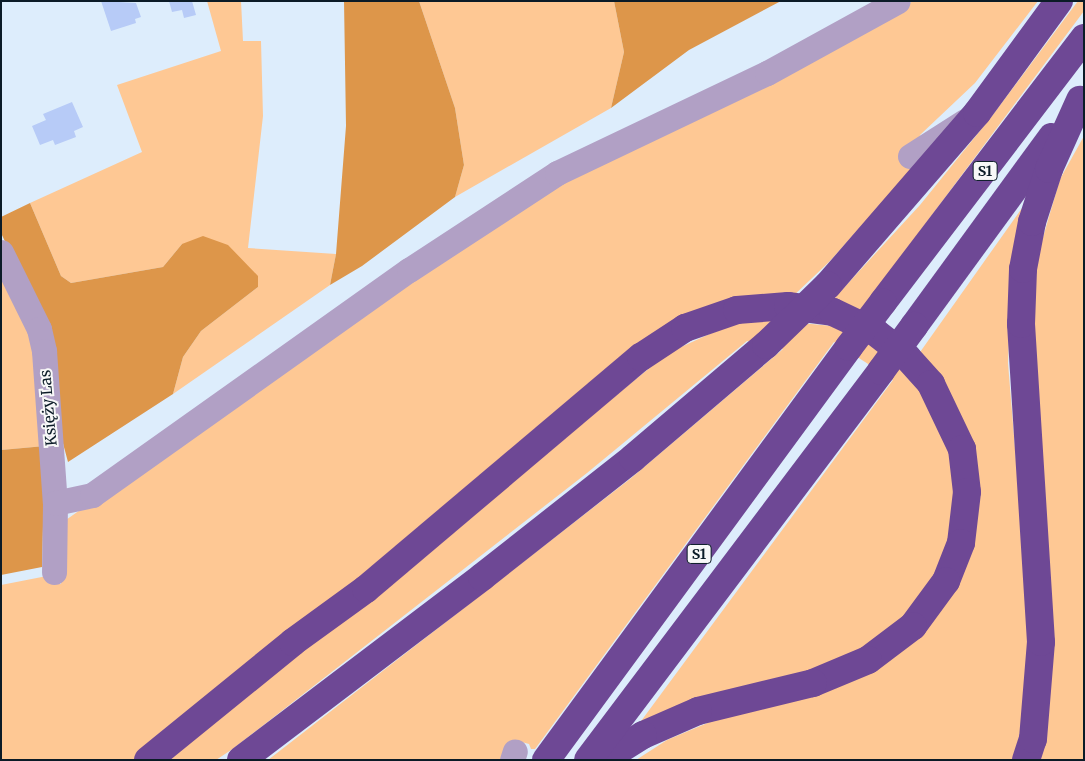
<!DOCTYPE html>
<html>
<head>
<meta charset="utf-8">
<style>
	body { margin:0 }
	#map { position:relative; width:1085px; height:761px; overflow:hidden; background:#ddedfc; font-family:Merriweather,serif }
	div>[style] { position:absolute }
	.green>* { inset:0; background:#fec894 }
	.forest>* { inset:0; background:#dd964a }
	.building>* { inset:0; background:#b7cbf7 }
	.minor>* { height:25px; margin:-12.5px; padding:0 12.5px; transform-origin:12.5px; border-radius:12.5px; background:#b1a0c5 }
	.highway>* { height:28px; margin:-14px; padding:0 14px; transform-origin:14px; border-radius:14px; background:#6e4895 }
	.highway-bridge>* { height:28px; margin:-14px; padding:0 14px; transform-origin:14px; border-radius:14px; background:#6e4895 }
	span { translate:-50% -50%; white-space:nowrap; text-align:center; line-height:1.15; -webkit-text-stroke:4px #f8f8f8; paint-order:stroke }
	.shield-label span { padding:1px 4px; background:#f8f8f8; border:1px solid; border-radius:4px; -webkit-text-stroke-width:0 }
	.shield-label { font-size:14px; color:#0b1b27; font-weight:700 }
	.street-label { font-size:15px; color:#0b1b27 }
	.frame { position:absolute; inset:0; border:2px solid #0b1b27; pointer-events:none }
</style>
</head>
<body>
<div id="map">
	<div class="green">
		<div style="clip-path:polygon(207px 1px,241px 1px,243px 41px,261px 41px,263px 116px,248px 248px,336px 254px,330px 285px,173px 394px,183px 357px,201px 331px,258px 287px,182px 244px,163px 267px,71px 283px,61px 276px,30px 203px,142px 152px,117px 85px,221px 51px)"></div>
		<div style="clip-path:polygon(419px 1px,614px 1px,624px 52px,611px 108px,455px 197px,464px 165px,455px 108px)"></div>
		<div style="clip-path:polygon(913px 1px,1038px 1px,975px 83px,920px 135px,914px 167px,830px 261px,790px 299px,724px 304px,135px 760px,1px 760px,1px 585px,47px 576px,47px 583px,61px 584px,63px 522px,466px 239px,564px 181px,872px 27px)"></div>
		<div style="clip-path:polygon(1078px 1px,1084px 1px,1084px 11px,859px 313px,829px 304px,920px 205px,992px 116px)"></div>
		<div style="clip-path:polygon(1084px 136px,1084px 760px,1035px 760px,1032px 275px,1060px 179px)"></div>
		<div style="clip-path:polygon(1027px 201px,1011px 284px,1008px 363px,1030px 632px,1028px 696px,1014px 760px,636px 760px,667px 740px,717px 719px,871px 669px,977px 523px,918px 355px)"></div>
		<div style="clip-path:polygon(1px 268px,32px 331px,45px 446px,1px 450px)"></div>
		<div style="clip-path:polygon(759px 319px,832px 326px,863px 339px,898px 363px,928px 399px,941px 427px,953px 467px,955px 510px,949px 540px,934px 576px,913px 609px,882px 638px,844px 659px,630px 736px,893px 380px,834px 342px,535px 749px,531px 749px,529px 744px,514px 740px,505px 760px,268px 760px,630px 479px,783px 349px,747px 341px,587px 473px,234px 748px,216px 760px,167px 760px,668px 353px,727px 326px)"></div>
	</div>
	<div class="forest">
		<div style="clip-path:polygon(344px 1px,419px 1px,455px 108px,464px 165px,455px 197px,362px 266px,330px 285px,336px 254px,346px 126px)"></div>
		<div style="clip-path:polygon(614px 1px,781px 1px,689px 50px,611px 108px,624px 52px)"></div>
		<div style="clip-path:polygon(30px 203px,61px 276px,71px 283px,163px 267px,182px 244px,203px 236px,228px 245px,258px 276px,258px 287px,201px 331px,183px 357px,173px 394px,68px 462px,57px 421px,42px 319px,1px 233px,1px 217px)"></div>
		<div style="clip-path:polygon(45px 446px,42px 567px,1px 575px,1px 450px)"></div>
	</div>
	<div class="building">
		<div style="clip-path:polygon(101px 1px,136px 3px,141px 17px,135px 19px,136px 23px,111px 31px)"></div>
		<div style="clip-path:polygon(169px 1px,192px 1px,196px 15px,184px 18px,182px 10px,172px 12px)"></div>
		<div style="clip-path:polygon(72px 102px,83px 127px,74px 131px,76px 137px,55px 145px,53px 140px,40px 145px,32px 126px,46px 120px,43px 114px)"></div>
	</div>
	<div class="minor">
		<div style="left:910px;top:156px;width:65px;rotate:-32.5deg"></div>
		<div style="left:1px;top:252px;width:86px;rotate:63.7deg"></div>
		<div style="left:39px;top:329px;width:23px;rotate:77deg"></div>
		<div style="left:44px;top:351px;width:152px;rotate:85.9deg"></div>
		<div style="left:55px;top:503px;width:69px;rotate:90.8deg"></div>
		<div style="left:55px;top:503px;width:38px;rotate:-12deg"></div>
		<div style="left:92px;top:495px;width:389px;rotate:-35.4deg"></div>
		<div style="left:409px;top:270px;width:177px;rotate:-33.2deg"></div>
		<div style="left:557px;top:173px;width:233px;rotate:-25.5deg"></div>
		<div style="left:767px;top:73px;width:149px;rotate:-28.8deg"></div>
		<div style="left:512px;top:760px;width:9px;rotate:-72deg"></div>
	</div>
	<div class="highway">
		<div style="left:828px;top:285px;width:228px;rotate:-49.1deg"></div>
		<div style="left:977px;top:113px;width:139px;rotate:-53.8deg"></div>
		<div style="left:883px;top:302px;width:332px;rotate:-52.7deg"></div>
		<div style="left:914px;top:326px;width:234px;rotate:-53.9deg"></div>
		<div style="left:148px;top:760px;width:187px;rotate:-39.1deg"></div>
		<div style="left:293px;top:642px;width:90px;rotate:-36deg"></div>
		<div style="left:366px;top:589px;width:360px;rotate:-40.2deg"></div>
		<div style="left:641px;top:357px;width:53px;rotate:-33.4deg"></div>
		<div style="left:685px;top:328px;width:55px;rotate:-19.1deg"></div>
		<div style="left:737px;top:310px;width:51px;rotate:-4.5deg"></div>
		<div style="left:788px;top:306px;width:45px;rotate:7.6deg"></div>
		<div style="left:833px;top:312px;width:47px;rotate:25.5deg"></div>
		<div style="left:875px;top:332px;width:41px;rotate:38deg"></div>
		<div style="left:907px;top:357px;width:36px;rotate:48deg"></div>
		<div style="left:931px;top:384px;width:72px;rotate:64.5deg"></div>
		<div style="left:962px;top:449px;width:43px;rotate:83.4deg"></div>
		<div style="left:967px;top:492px;width:51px;rotate:96.7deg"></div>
		<div style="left:961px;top:543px;width:41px;rotate:111.5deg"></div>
		<div style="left:946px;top:581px;width:56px;rotate:126.3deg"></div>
		<div style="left:913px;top:626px;width:56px;rotate:142.9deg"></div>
		<div style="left:868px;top:660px;width:60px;rotate:157.3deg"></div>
		<div style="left:813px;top:683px;width:118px;rotate:166.3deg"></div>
		<div style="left:698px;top:711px;width:60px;rotate:156.4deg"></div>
		<div style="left:643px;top:735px;width:47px;rotate:148deg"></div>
		<div style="left:241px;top:760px;width:303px;rotate:-37.2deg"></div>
		<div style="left:482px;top:577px;width:192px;rotate:-38.2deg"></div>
		<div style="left:633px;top:458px;width:175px;rotate:-40.4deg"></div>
		<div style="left:546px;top:760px;width:512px;rotate:-53.73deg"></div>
		<div style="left:588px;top:760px;width:487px;rotate:-53deg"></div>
		<div style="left:1026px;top:760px;width:22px;rotate:-72deg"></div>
		<div style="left:1033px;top:739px;width:97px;rotate:-85.3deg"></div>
		<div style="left:1041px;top:642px;width:319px;rotate:-93.6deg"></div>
		<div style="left:1021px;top:324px;width:55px;rotate:-87.9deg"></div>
		<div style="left:1023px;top:269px;width:48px;rotate:-79.2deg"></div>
		<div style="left:1032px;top:222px;width:56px;rotate:-72.2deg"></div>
		<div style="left:1049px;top:169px;width:76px;rotate:-65.8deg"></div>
	</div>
	<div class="highway-bridge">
		<div style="left:766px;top:345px;width:86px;rotate:-44.1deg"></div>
		<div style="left:849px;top:347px;width:56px;rotate:-52.9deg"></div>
		<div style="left:881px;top:371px;width:56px;rotate:-53.7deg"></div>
	</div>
	<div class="shield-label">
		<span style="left:985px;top:171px">S1</span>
		<span style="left:699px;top:554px">S1</span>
	</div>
	<div class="street-label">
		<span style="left:48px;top:408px;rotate:-95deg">Księży Las</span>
	</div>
	<div class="frame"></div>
</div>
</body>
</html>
